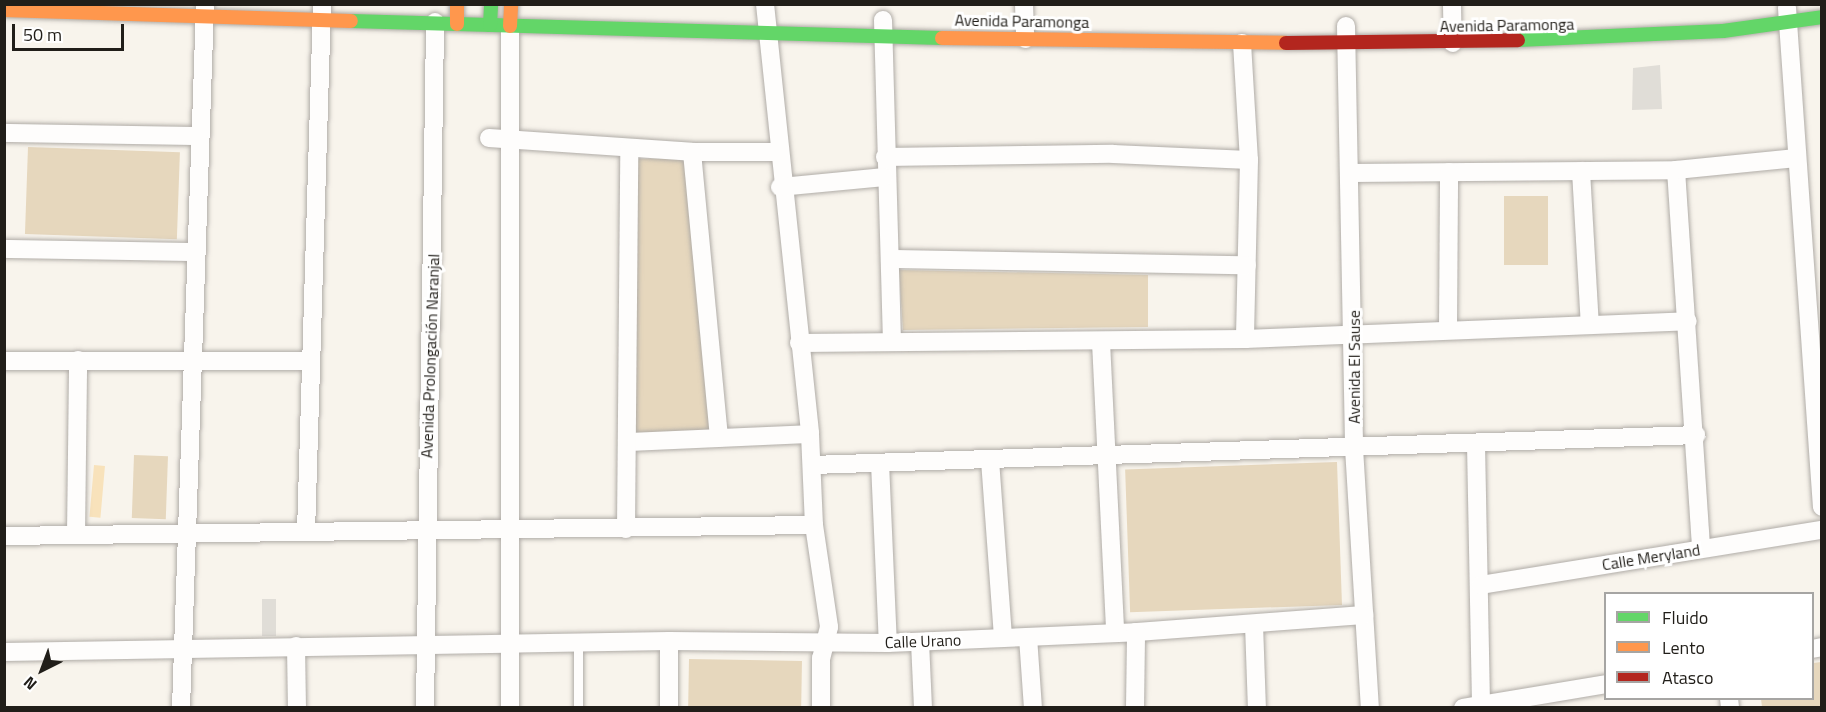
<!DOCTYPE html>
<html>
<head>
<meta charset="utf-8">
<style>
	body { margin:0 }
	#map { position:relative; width:1826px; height:712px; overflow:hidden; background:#f8f4ec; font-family:"Titillium Web",sans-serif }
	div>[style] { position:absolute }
	.green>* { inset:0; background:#e6d7bd; transform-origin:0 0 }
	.water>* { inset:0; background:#f8e2bb; transform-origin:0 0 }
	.building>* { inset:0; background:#e0ddd7; transform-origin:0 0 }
	.roads { filter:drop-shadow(0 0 2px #b0aca7) drop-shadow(0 0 2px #b0aca7) }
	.lane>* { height:9px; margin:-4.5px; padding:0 4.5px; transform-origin:4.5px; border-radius:4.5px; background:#fefdfc }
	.street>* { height:18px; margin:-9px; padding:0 9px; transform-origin:9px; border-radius:9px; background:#fefdfc }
	.fast>* { height:14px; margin:-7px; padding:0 7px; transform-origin:7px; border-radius:7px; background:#63d668 }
	.slow>* { height:14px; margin:-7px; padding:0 7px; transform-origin:7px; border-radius:7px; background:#ff974d }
	.jam>* { height:14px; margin:-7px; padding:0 7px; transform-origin:7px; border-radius:7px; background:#b3261e }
	span { translate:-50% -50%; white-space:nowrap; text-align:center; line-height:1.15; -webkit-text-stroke:6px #fff; paint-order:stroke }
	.street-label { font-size:16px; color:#211e19 }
	.frame { position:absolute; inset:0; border:6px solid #211e19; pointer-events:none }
	.legend { position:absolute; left:1604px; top:592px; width:210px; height:108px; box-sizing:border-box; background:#fff; border:2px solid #a6a5a3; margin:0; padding:8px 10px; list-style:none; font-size:18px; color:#211e19 }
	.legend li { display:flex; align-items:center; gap:12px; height:30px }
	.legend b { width:30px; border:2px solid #a6a5a3 }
	.north { position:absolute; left:12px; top:640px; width:60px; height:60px; -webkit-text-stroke:4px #fff; paint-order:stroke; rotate:222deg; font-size:16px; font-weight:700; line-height:24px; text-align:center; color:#211e19 }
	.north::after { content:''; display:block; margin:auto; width:21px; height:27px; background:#211e19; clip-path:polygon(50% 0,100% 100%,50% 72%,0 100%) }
	.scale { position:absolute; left:12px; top:24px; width:112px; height:27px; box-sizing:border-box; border:3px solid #211e19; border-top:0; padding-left:8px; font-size:18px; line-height:21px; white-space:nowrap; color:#211e19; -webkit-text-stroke:4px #fff; paint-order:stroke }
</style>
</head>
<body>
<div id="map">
	<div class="green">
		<div style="left:28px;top:147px;width:152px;height:87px;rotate:2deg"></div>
		<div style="clip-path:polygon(686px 158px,710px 431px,635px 435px,636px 159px)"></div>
		<div style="left:1504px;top:196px;width:44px;height:69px"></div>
		<div style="clip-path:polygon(899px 270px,1148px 275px,1148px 327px,903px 330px)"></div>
		<div style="left:134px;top:455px;width:34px;height:63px;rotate:2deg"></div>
		<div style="left:1337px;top:462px;width:143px;height:212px;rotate:88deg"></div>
		<div style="left:689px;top:659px;width:113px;height:48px;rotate:1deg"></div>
		<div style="clip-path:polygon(1821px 662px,1821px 707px,1762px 707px,1761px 699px,1812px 698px,1813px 663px)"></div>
	</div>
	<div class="water">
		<div style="left:94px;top:465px;width:11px;height:52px;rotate:5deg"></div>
	</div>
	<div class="building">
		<div style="clip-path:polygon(1660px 65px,1662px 109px,1632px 110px,1633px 68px)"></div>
		<div style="left:262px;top:599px;width:14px;height:37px"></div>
	</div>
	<div class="roads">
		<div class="lane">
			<div style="left:578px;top:708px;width:66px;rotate:-90deg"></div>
		</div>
		<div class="street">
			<div style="left:765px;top:4px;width:432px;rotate:84deg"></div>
			<div style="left:810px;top:434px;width:91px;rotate:87.5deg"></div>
			<div style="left:814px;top:525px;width:103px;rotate:81.6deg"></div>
			<div style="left:829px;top:627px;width:32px;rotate:104deg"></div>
			<div style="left:821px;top:658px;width:50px;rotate:90deg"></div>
			<div style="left:1024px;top:4px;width:35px;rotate:88deg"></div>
			<div style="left:1452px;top:4px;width:39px;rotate:89deg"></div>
			<div style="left:1787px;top:8px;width:500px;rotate:85.99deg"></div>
			<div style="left:883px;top:20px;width:322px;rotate:88.4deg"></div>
			<div style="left:1346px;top:26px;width:422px;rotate:88.9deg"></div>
			<div style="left:1354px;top:448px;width:260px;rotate:86.5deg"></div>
			<div style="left:1242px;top:43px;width:117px;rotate:86.6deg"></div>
			<div style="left:1249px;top:160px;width:179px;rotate:91.3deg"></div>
			<div style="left:4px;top:133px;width:196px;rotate:0.9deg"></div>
			<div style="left:489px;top:138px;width:203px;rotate:3.9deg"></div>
			<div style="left:692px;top:152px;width:86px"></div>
			<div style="left:692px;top:152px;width:287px;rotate:84.6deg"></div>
			<div style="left:885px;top:157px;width:228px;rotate:-0.8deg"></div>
			<div style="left:1113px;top:154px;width:136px;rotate:2.5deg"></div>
			<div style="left:1676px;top:170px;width:379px;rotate:86.2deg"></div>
			<div style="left:1581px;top:171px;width:154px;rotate:86.7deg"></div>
			<div style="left:1351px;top:173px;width:325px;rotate:-0.5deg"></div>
			<div style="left:1676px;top:170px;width:121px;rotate:-5.7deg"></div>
			<div style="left:780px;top:187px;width:104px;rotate:-5.5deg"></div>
			<div style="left:4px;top:249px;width:192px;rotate:0.9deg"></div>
			<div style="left:890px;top:259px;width:357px;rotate:1deg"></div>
			<div style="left:1448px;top:329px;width:157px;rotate:-89.6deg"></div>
			<div style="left:1101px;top:342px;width:291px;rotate:87.2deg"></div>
			<div style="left:799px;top:343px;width:446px;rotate:-0.5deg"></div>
			<div style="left:1245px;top:339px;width:443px;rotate:-2.3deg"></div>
			<div style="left:4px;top:361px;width:307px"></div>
			<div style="left:627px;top:442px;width:183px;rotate:-2.5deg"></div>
			<div style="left:1476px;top:444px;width:264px;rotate:88.9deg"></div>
			<div style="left:990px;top:460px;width:178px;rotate:85.8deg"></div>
			<div style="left:880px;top:463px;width:180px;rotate:87.5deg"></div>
			<div style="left:812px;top:465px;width:885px;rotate:-1.94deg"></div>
			<div style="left:626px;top:529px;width:381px;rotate:-89.5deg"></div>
			<div style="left:306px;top:532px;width:528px;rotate:-88.26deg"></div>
			<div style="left:76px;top:535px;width:175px;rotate:-89.3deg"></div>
			<div style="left:4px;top:536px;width:810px;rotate:-0.78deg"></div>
			<div style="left:1481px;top:585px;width:345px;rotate:-9.2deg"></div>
			<div style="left:1254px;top:624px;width:84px;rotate:88deg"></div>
			<div style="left:1028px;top:637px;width:71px;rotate:86deg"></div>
			<div style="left:669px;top:641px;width:67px;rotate:90deg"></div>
			<div style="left:920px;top:642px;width:66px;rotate:87.4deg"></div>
			<div style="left:296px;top:646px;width:62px;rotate:89.1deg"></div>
			<div style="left:1812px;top:649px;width:10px;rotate:-11deg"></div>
			<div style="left:4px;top:652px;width:665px;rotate:-0.95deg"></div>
			<div style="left:669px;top:641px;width:219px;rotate:0.5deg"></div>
			<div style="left:888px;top:643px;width:248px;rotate:-2.5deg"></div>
			<div style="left:1136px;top:632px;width:229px;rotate:-4.3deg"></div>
			<div style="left:1729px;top:698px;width:10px;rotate:84deg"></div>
			<div style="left:181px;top:708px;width:702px;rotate:-88.04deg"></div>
			<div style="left:425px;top:708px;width:686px;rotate:-89.16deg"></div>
			<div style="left:510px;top:708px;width:682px;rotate:-90deg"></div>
			<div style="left:1135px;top:708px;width:76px;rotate:-89.2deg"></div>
			<div style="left:1463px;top:708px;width:145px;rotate:-9.5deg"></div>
		</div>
		<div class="fast">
			<div style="left:351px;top:21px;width:591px;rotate:1.65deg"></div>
			<div style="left:490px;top:25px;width:21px;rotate:-87deg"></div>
			<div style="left:1518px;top:40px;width:205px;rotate:-2.5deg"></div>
			<div style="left:1723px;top:31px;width:100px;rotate:-8deg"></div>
		</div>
		<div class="slow">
			<div style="left:457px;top:4px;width:20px;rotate:90deg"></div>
			<div style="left:4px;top:10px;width:347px;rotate:1.8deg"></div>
			<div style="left:510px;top:26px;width:22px;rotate:-87deg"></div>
			<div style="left:942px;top:38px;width:344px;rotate:0.8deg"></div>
		</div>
		<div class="jam">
			<div style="left:1286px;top:43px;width:232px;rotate:-0.7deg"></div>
		</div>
	</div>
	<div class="street-label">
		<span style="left:1022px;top:21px;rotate:1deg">Avenida Paramonga</span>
		<span style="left:1507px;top:25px;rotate:-1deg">Avenida Paramonga</span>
		<span style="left:430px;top:356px;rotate:-88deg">Avenida Prolongación Naranjal</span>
		<span style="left:1354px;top:367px;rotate:-90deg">Avenida El Sause</span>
		<span style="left:1651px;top:557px;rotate:-9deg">Calle Meryland</span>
		<span style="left:923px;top:641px;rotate:-2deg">Calle Urano</span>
	</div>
	<div class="frame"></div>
	<ul class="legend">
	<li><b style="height:8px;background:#63d668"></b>Fluido</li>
	<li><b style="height:8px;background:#ff974d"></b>Lento</li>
	<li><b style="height:8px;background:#b3261e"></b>Atasco</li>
	</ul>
	<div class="north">N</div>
	<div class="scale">50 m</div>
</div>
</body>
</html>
